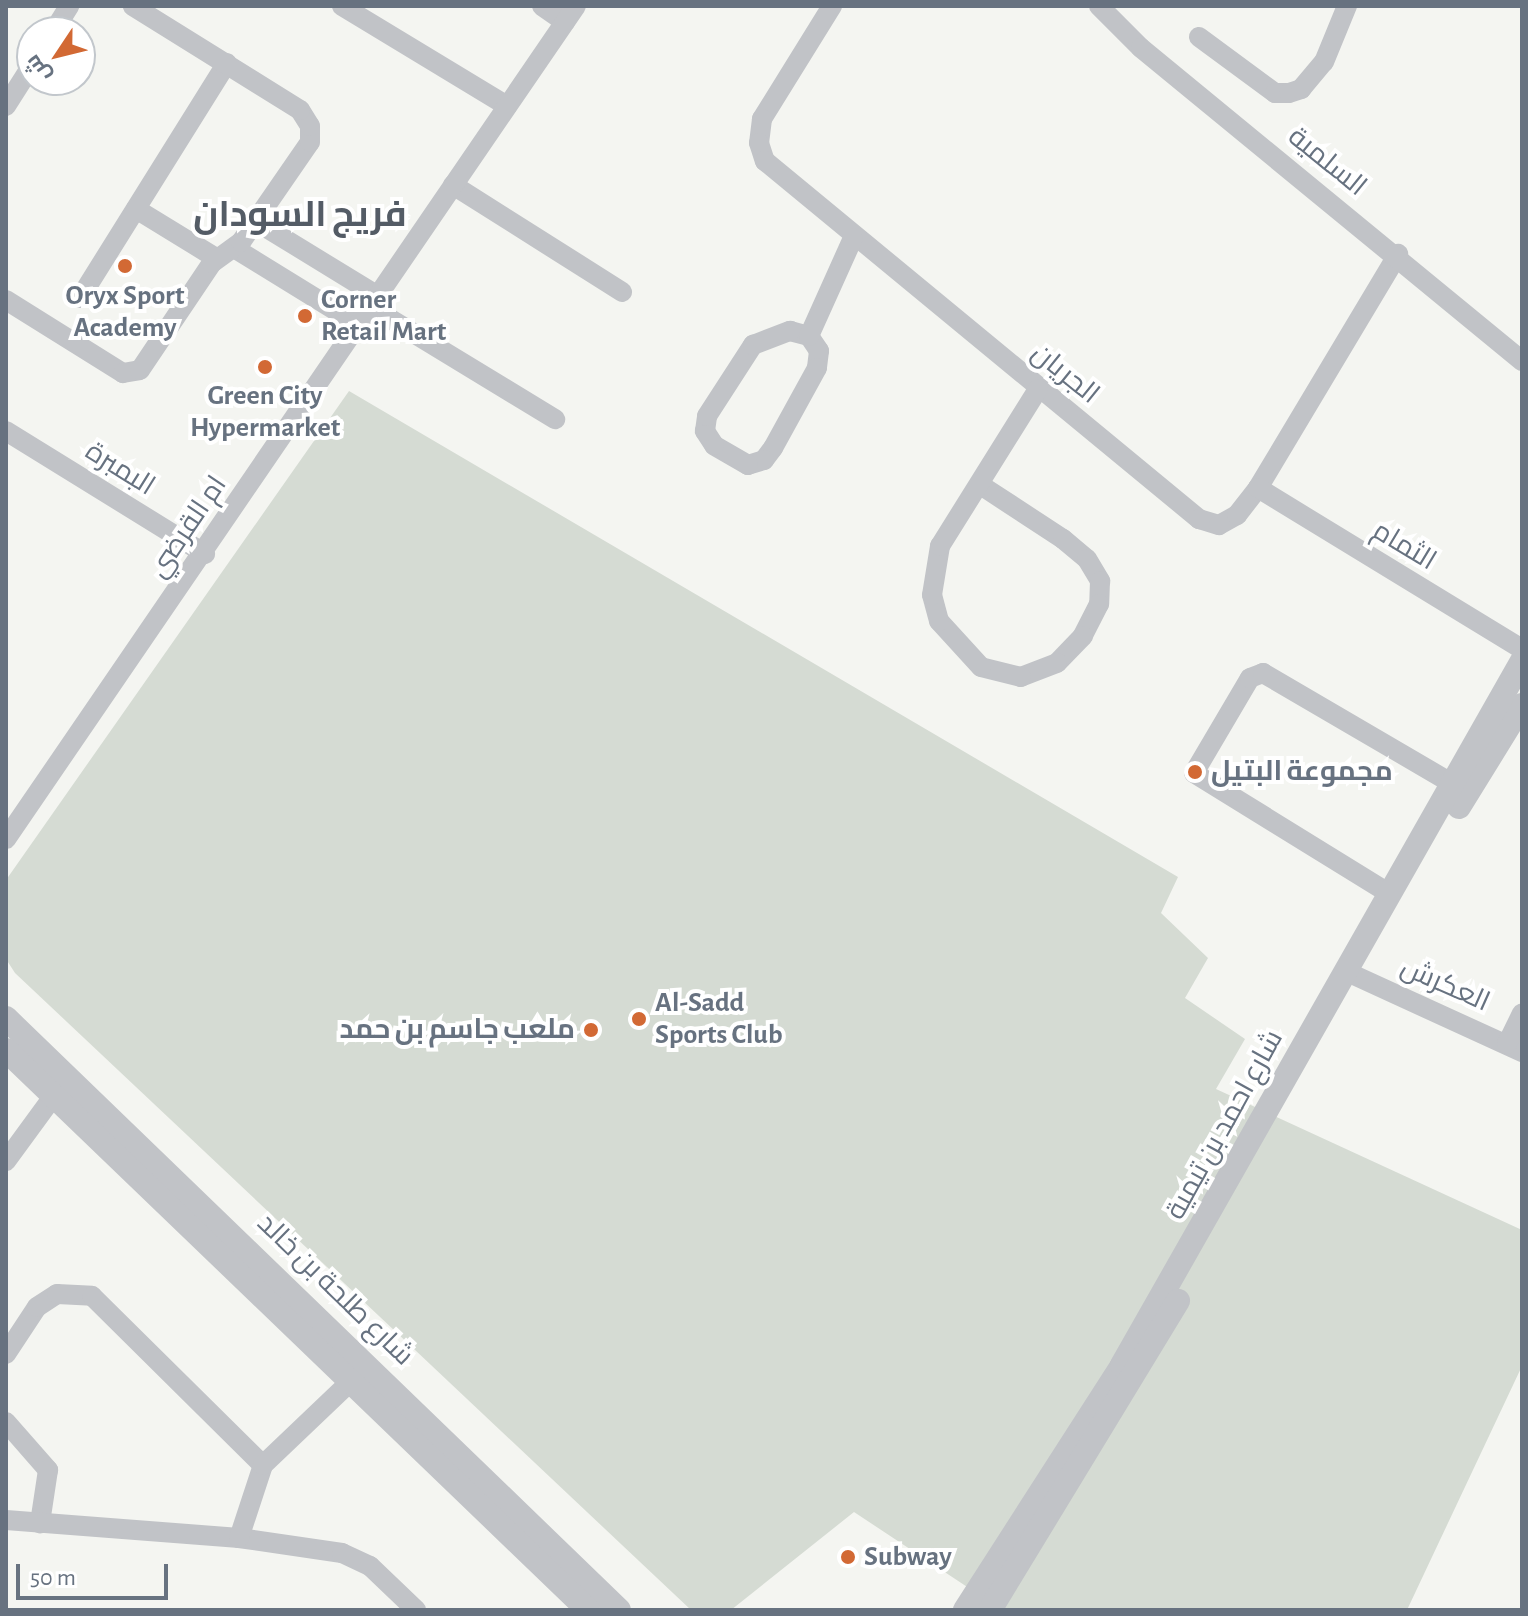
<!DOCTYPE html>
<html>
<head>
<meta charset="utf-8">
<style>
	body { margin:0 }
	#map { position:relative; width:1528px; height:1616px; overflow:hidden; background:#f4f5f1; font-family:"Alegreya Sans",Cairo,sans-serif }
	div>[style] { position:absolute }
	.green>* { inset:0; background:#d5dbd3 }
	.minor>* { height:20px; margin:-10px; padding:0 10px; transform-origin:10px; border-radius:10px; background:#c1c3c7 }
	.tertiary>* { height:24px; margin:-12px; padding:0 12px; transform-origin:12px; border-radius:12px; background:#c1c3c7 }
	.dots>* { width:22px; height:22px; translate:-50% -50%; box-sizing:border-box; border:4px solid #fff; border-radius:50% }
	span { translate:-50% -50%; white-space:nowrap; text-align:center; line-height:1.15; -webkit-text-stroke:8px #fff; paint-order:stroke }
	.street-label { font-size:28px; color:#677280 }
	.poi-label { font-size:28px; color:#677280; font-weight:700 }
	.left { translate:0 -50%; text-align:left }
	.right { translate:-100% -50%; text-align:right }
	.district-label { font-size:36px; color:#545c66; font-weight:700 }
	.frame { position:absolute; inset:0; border:8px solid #677280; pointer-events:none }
	.north { position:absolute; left:16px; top:16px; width:80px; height:80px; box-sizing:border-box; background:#fff; border:2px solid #c2c7cc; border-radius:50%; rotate:235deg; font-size:22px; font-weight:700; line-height:32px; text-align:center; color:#677280 }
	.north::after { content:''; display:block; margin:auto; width:28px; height:36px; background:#d26934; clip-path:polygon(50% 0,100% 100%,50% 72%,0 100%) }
	.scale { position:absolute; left:16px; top:1564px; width:152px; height:36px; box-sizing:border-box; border:4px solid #677280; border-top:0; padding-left:10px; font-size:24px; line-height:28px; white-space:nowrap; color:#677280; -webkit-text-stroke:6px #fff; paint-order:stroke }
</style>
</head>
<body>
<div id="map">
	<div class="green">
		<div style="clip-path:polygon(349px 391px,1178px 877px,1161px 913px,1208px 958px,1185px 998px,1245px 1039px,1216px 1089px,1522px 1230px,1522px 1366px,1407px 1610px,1002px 1610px,854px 1512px,731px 1610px,691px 1610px,15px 973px,6px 959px,6px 880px)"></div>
	</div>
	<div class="minor">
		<div style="left:342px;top:6px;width:193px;rotate:31.2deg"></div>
		<div style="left:542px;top:6px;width:28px;rotate:35deg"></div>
		<div style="left:832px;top:6px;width:133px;rotate:121.8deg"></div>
		<div style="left:762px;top:119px;width:24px;rotate:97deg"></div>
		<div style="left:759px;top:143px;width:19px;rotate:72deg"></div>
		<div style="left:765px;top:161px;width:563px;rotate:39.52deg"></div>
		<div style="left:1199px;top:519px;width:21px;rotate:17deg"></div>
		<div style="left:1219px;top:525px;width:21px;rotate:-29deg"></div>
		<div style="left:1237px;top:515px;width:34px;rotate:-52deg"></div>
		<div style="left:1258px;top:488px;width:273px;rotate:-59.1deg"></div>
		<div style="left:1099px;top:6px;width:59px;rotate:45deg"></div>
		<div style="left:1141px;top:48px;width:493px;rotate:39.4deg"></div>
		<div style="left:53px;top:32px;width:31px;rotate:-58deg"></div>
		<div style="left:1199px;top:37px;width:94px;rotate:36.4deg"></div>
		<div style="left:1275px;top:93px;width:14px"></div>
		<div style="left:1289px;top:93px;width:13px;rotate:-18deg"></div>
		<div style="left:1301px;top:89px;width:35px;rotate:-50deg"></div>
		<div style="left:1324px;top:62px;width:61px;rotate:-67.7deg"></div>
		<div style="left:6px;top:106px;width:49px;rotate:-57.6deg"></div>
		<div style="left:453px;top:185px;width:200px;rotate:32.3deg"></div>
		<div style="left:136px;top:209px;width:94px;rotate:31.5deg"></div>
		<div style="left:257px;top:222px;width:140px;rotate:31.5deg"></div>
		<div style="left:234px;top:248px;width:143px;rotate:31.6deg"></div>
		<div style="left:80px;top:298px;width:277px;rotate:-58deg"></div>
		<div style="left:6px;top:300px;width:138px;rotate:32deg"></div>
		<div style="left:123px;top:373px;width:17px;rotate:-10deg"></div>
		<div style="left:140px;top:370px;width:129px;rotate:-56.1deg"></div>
		<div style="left:212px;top:263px;width:36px;rotate:-36deg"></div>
		<div style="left:241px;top:242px;width:121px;rotate:-55.4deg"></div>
		<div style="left:310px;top:142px;width:16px;rotate:-90deg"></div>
		<div style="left:310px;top:126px;width:19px;rotate:-122deg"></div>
		<div style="left:300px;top:110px;width:197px;rotate:-148.1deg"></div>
		<div style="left:369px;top:306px;width:218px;rotate:31.3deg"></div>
		<div style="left:790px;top:331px;width:20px;rotate:15deg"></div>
		<div style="left:809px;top:336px;width:18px;rotate:56deg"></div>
		<div style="left:819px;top:351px;width:17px;rotate:97deg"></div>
		<div style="left:817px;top:368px;width:91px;rotate:118.8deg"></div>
		<div style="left:773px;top:448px;width:15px;rotate:127deg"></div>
		<div style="left:764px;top:460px;width:17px;rotate:163deg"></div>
		<div style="left:748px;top:465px;width:39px;rotate:-150deg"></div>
		<div style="left:714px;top:445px;width:17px;rotate:-123deg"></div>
		<div style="left:705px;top:431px;width:15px;rotate:-82deg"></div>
		<div style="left:707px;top:416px;width:85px;rotate:-57.1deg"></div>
		<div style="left:753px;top:345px;width:40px;rotate:-21deg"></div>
		<div style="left:809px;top:336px;width:107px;rotate:-65.8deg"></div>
		<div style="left:6px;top:431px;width:234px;rotate:31.7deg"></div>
		<div style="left:982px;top:486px;width:97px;rotate:33.2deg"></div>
		<div style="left:1063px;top:539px;width:31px;rotate:40deg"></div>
		<div style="left:1087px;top:559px;width:26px;rotate:59deg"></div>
		<div style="left:1100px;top:581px;width:23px;rotate:92deg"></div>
		<div style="left:1099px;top:604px;width:36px;rotate:117deg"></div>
		<div style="left:1083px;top:636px;width:37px;rotate:134deg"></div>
		<div style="left:1057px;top:663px;width:39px;rotate:159deg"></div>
		<div style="left:1021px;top:677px;width:41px;rotate:-166deg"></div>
		<div style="left:981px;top:667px;width:62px;rotate:-132.4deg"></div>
		<div style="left:939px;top:621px;width:27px;rotate:-105deg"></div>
		<div style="left:932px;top:595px;width:50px;rotate:-80.7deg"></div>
		<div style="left:940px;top:546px;width:185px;rotate:-58deg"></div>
		<div style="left:1258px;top:488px;width:309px;rotate:31.4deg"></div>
		<div style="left:6px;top:839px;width:1009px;rotate:-55.62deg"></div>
		<div style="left:1390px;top:894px;width:230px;rotate:-148.3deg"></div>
		<div style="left:1194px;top:773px;width:110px;rotate:-59.5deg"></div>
		<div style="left:1250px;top:678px;width:14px;rotate:-21deg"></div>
		<div style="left:1263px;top:673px;width:232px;rotate:30.3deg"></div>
		<div style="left:1345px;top:971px;width:195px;rotate:24.6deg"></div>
		<div style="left:1507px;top:1044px;width:34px;rotate:-64deg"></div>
		<div style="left:6px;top:1161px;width:97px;rotate:-53.8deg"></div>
		<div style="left:6px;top:1354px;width:56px;rotate:-56.6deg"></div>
		<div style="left:37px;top:1307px;width:24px;rotate:-33deg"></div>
		<div style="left:57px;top:1294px;width:35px;rotate:3deg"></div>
		<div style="left:92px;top:1296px;width:240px;rotate:44.7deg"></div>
		<div style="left:6px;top:1422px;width:64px;rotate:48.8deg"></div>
		<div style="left:48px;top:1470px;width:54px;rotate:98.6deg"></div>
		<div style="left:6px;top:1520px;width:234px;rotate:4.4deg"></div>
		<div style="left:239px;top:1538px;width:104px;rotate:8.3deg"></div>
		<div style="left:342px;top:1553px;width:31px;rotate:25deg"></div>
		<div style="left:370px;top:1566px;width:64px;rotate:43.7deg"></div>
		<div style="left:239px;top:1538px;width:77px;rotate:-71.8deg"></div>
		<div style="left:263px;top:1465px;width:117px;rotate:-43.6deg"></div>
	</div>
	<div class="tertiary">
		<div style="left:1459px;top:807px;width:120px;rotate:-58.3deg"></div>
		<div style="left:6px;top:1018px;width:852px;rotate:44deg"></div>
		<div style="left:6px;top:1050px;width:808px;rotate:43.9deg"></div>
		<div style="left:965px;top:1610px;width:291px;rotate:-57.3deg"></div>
		<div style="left:1122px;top:1365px;width:810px;rotate:-60.4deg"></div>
		<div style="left:990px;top:1610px;width:362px;rotate:-58.7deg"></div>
	</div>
	<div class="dots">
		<div style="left:125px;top:266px;background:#d26934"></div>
		<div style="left:305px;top:316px;background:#d26934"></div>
		<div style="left:265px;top:367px;background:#d26934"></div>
		<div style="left:1195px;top:772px;background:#d26934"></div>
		<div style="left:639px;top:1019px;background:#d26934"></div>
		<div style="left:591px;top:1030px;background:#d26934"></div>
		<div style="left:848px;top:1557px;background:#d26934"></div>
	</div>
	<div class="street-label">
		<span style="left:1327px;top:162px;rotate:39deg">السلمية</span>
		<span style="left:1065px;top:374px;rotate:39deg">الجريان</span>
		<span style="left:120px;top:469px;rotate:32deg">البمبرة</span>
		<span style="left:188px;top:527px;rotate:-56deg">ام القرضي</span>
		<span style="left:1404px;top:546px;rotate:31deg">الثمام</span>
		<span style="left:1445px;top:985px;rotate:24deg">العكرش</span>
		<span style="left:1225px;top:1125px;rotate:-61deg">شارع احمد بن تيمية</span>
		<span style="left:335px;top:1290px;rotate:44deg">شارع طلحة بن خالد</span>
	</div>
	<div class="poi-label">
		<span style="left:125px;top:312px">Oryx Sport<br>Academy</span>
		<span class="left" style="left:321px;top:316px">Corner<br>Retail Mart</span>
		<span style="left:265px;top:412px">Green City<br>Hypermarket</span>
		<span class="left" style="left:1211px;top:772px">مجموعة البتيل</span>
		<span class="left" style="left:655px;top:1019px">Al-Sadd<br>Sports Club</span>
		<span class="right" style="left:575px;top:1030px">ملعب جاسم بن حمد</span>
		<span class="left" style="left:864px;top:1557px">Subway</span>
	</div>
	<div class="district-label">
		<span style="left:300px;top:216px">فريج السودان</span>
	</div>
	<div class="frame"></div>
	<div class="north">ش</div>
	<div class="scale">50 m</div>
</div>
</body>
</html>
